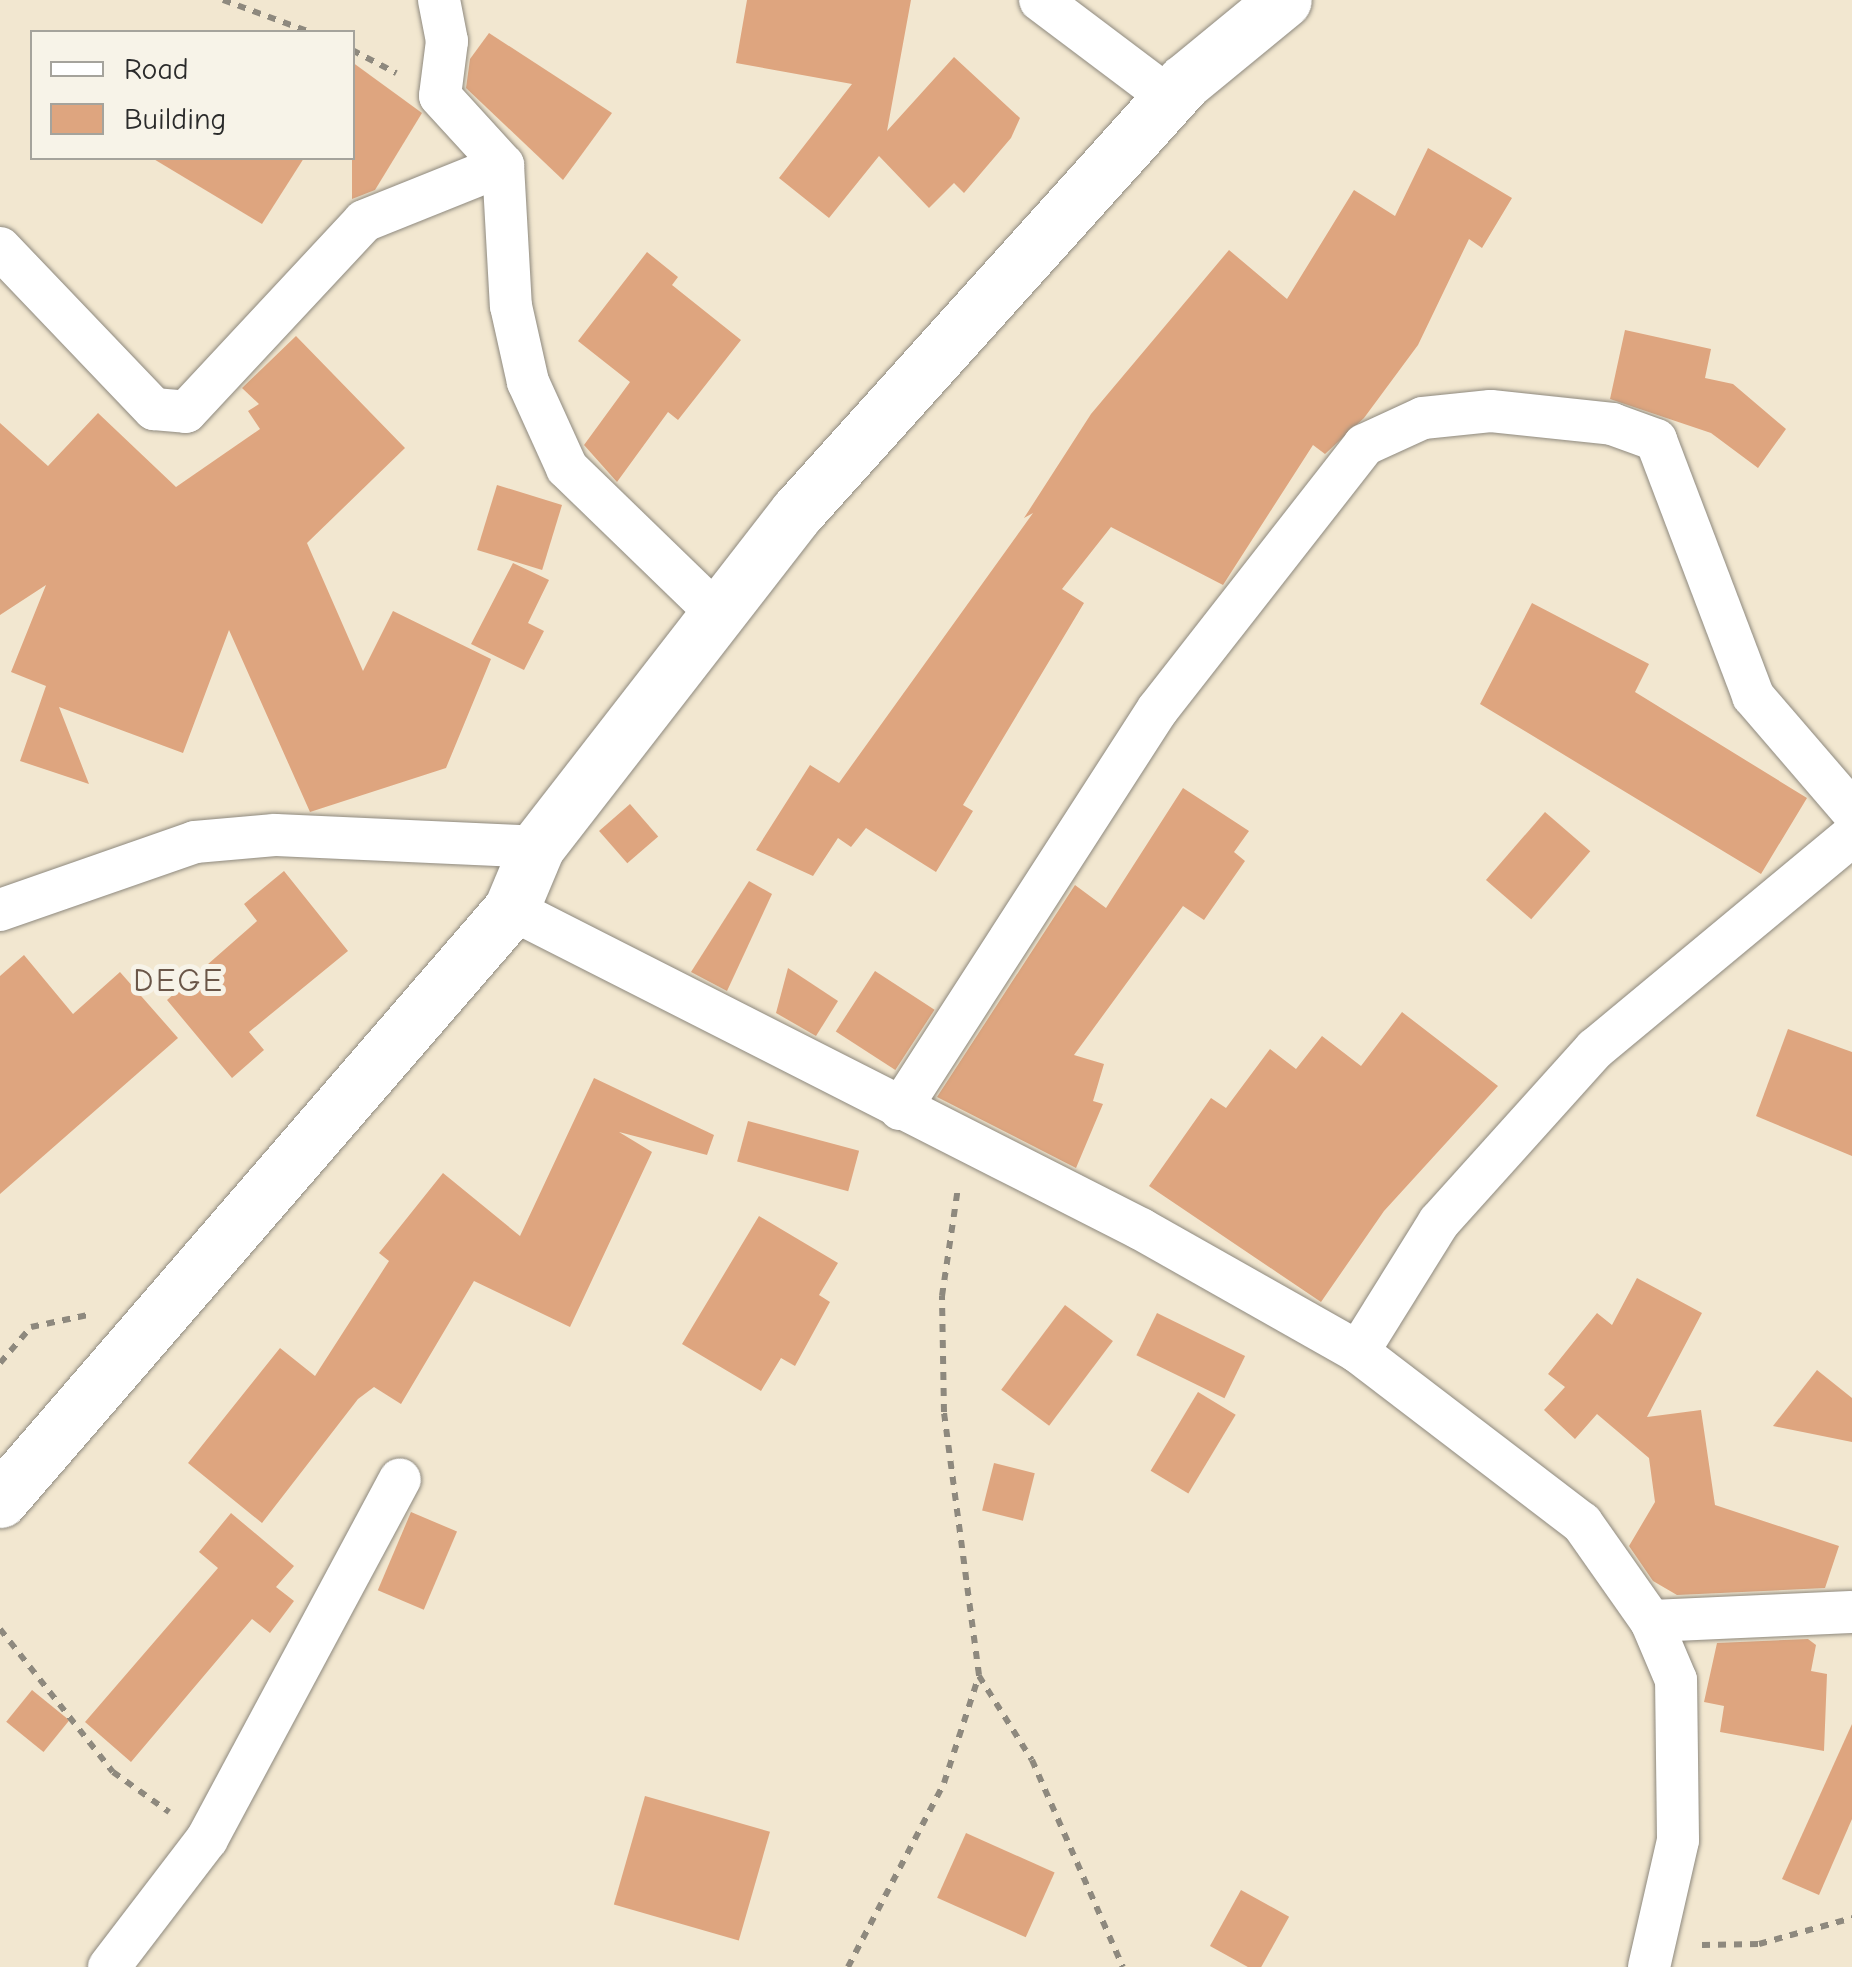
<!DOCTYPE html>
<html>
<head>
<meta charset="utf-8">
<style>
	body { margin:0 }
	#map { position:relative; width:1852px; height:1967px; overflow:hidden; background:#f2e7d0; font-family:"Comic Neue",sans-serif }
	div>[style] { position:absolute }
	.building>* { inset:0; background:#dea57f; transform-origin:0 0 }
	.path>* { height:6px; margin-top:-3px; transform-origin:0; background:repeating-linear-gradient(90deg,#8e897e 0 8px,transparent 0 16px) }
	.roads { filter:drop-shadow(0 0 2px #8e897e) drop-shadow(0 0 2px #8e897e) }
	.street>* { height:42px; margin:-21px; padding:0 21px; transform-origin:21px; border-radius:21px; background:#fff }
	.secondary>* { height:55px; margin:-27.5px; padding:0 27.5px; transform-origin:27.5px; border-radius:27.5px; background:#fff }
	span { translate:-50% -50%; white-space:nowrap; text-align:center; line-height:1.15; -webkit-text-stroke:10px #f7f3e8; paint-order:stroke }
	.quarter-label { font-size:32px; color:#6a5648; letter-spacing:2.5px }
	.legend { position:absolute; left:30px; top:30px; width:325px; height:130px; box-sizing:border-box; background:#f7f3e8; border:2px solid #a5a39c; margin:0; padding:12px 18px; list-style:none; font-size:30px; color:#2b2b2b }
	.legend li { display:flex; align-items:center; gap:20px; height:50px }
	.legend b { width:50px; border:2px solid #a5a39c }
</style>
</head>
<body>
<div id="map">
	<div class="building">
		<div style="clip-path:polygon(747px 0,911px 0,887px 131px,954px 57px,1020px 118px,1011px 138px,964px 193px,954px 183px,929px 208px,879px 156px,829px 218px,779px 178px,852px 84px,736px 63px)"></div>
		<div style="clip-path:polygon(489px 33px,612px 113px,563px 180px,466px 88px,470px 59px)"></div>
		<div style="clip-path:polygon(352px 62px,422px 113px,375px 190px,352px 199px)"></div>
		<div style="clip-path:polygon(1428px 148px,1512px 198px,1482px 248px,1469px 239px,1418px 345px,1364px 418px,1325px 454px,1313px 445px,1223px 585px,1111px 527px,1062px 589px,1084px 603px,963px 805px,973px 811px,936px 872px,866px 828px,851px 847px,838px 838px,813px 876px,756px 850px,810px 765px,839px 783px,1033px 513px,1024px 518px,1091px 414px,1229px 250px,1287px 299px,1354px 190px,1395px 216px)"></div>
		<div style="clip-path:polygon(152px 158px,304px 158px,262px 224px)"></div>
		<div style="clip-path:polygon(647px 252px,678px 277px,672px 285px,741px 340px,678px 420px,668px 412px,617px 482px,584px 445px,630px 382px,578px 341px)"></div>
		<div style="clip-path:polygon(1625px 330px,1711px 349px,1705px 378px,1733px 384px,1786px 429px,1758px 468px,1711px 433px,1610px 399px)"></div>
		<div style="clip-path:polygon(296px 336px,405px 448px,307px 543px,363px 671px,393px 611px,491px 659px,446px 768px,310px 812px,229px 630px,183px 753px,59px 707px,89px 784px,20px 761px,46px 686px,11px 672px,46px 585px,0 615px,0 423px,48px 466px,98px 413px,176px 487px,260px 429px,248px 411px,259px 404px,242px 388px)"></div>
		<div style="left:497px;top:485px;width:68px;height:68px;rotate:17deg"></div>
		<div style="clip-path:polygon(513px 563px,549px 580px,528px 623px,544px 631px,524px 670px,471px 644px)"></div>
		<div style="clip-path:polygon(1532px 603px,1649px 664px,1635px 692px,1807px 798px,1761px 874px,1480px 704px)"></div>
		<div style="clip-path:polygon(1183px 788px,1249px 831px,1234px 852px,1245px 861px,1204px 920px,1183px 906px,1074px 1055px,1104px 1064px,1093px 1101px,1103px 1104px,1076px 1168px,937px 1097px,1075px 885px,1106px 908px)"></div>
		<div style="left:630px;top:804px;width:43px;height:41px;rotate:49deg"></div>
		<div style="left:1545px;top:812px;width:60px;height:90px;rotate:41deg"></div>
		<div style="clip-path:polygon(284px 871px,348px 951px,249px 1032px,264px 1050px,232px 1078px,167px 1000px,257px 921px,244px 904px)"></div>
		<div style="clip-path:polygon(749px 881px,772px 894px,727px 991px,691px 972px)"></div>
		<div style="clip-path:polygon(24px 955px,73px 1014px,120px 972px,178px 1038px,0 1194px,0 976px)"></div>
		<div style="clip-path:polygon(788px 968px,838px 1001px,816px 1036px,776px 1013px)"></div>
		<div style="left:875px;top:971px;width:71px;height:72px;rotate:33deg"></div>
		<div style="clip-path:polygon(1402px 1012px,1498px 1086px,1384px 1211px,1321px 1302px,1149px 1186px,1211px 1098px,1226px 1108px,1270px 1049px,1296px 1069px,1322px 1036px,1361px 1066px)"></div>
		<div style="clip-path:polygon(1788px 1029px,1852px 1052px,1852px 1156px,1756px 1116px)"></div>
		<div style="clip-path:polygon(594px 1078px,714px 1135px,707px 1155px,619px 1132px,652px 1152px,570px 1327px,474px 1281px,401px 1404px,374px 1387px,358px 1399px,262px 1523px,188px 1463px,280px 1348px,315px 1376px,389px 1261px,379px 1253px,443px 1173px,520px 1236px)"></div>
		<div style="left:748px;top:1121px;width:115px;height:42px;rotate:15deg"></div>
		<div style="clip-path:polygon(759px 1216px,838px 1263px,819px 1295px,830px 1302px,795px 1366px,781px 1358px,761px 1391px,682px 1344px)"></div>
		<div style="clip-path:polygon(1637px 1278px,1702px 1313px,1647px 1417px,1701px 1410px,1715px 1505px,1839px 1546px,1825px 1588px,1677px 1595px,1653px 1581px,1629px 1546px,1655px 1502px,1649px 1458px,1597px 1414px,1575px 1439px,1544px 1410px,1565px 1387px,1548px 1374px,1597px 1313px,1612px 1325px)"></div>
		<div style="left:1065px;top:1305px;width:60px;height:106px;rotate:37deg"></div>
		<div style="left:1157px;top:1313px;width:98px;height:47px;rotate:26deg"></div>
		<div style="clip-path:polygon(1817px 1370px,1852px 1398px,1852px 1442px,1773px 1426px)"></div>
		<div style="left:1198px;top:1392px;width:44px;height:92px;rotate:31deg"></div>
		<div style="left:994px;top:1463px;width:42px;height:49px;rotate:14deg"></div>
		<div style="left:411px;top:1512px;width:50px;height:85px;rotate:23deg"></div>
		<div style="clip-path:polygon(231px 1513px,294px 1566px,276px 1587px,294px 1601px,270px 1633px,252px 1619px,131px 1762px,85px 1722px,218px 1568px,199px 1552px)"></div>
		<div style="clip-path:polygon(1808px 1639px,1816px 1645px,1811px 1671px,1827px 1674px,1824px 1751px,1720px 1732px,1724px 1706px,1704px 1702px,1717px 1643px)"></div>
		<div style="left:32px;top:1690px;width:48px;height:41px;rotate:39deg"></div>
		<div style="clip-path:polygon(1852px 1724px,1852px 1819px,1819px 1895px,1782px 1879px)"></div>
		<div style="left:645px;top:1796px;width:130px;height:113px;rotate:16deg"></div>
		<div style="left:966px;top:1833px;width:97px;height:71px;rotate:24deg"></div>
		<div style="left:1241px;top:1890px;width:55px;height:64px;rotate:29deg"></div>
	</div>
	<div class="path">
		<div style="left:223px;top:0;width:93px;rotate:20.2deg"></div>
		<div style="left:352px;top:50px;width:50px;rotate:27.6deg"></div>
		<div style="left:0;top:1363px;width:48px;rotate:-49.3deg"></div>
		<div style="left:31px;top:1327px;width:58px;rotate:-11.9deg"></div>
		<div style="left:0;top:1629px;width:182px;rotate:51.7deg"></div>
		<div style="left:113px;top:1772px;width:69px;rotate:35.5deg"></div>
		<div style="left:979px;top:1676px;width:99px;rotate:57.8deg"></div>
		<div style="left:1032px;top:1760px;width:226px;rotate:66.3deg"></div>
		<div style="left:1702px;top:1945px;width:57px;rotate:-1deg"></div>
		<div style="left:1759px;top:1944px;width:97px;rotate:-15.6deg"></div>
		<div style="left:848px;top:1967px;width:208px;rotate:-62.4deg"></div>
		<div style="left:944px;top:1783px;width:114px;rotate:-72deg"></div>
		<div style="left:979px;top:1675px;width:265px;rotate:-97.6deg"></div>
		<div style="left:944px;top:1412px;width:116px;rotate:-91deg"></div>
		<div style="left:942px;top:1296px;width:110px;rotate:-81.6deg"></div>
	</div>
	<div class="roads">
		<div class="street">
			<div style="left:439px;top:0;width:42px;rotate:79deg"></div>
			<div style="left:447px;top:41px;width:55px;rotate:97.3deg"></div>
			<div style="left:440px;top:96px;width:93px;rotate:47.6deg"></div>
			<div style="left:503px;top:165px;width:141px;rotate:86.8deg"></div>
			<div style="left:511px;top:306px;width:78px;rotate:77.4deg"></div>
			<div style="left:528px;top:382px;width:94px;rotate:65.6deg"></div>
			<div style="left:567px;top:468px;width:214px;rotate:44.1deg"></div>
			<div style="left:1040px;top:0;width:163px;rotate:37deg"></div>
			<div style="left:0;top:248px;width:223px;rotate:46.3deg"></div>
			<div style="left:154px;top:409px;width:32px;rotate:5deg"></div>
			<div style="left:186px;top:412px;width:261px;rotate:-47deg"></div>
			<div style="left:364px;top:221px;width:150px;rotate:-21.9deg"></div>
			<div style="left:511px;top:909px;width:707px;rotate:26.93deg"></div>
			<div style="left:1141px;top:1229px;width:249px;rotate:29.5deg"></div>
			<div style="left:1358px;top:1352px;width:282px;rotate:37.4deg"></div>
			<div style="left:1582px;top:1523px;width:120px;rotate:54.9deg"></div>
			<div style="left:1651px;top:1621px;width:201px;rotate:-2.6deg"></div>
			<div style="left:0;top:910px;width:207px;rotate:-19.2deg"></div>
			<div style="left:195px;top:842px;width:80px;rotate:-5deg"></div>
			<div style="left:275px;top:835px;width:262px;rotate:2.6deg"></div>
			<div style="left:900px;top:1109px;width:476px;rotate:-57.2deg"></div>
			<div style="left:1158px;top:709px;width:335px;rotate:-52deg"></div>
			<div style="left:1364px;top:445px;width:65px;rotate:-24.6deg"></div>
			<div style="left:1423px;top:418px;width:68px;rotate:-5.9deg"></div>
			<div style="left:1491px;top:411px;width:122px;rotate:6.1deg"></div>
			<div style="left:1612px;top:424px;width:47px;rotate:20deg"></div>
			<div style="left:1656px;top:440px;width:274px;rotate:69.2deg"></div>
			<div style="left:1753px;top:696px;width:152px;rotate:49.3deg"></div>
			<div style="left:1358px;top:1352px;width:153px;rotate:-58.1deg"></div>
			<div style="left:1439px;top:1222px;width:233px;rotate:-48deg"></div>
			<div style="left:1595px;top:1049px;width:334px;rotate:-39.7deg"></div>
			<div style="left:109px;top:1967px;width:161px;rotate:-52.6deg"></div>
			<div style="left:207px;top:1839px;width:408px;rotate:-61.8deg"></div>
			<div style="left:1649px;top:1967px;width:130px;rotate:-77.1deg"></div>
			<div style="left:1678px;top:1840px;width:160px;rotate:-90.7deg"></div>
			<div style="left:1676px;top:1680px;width:64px;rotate:-113deg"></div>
		</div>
		<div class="secondary">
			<div style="left:0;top:1500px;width:781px;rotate:-49.15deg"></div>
			<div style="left:511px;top:909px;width:67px;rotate:-67.2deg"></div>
			<div style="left:537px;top:847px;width:424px;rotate:-52.2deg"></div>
			<div style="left:797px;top:512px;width:579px;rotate:-48.01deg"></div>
			<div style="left:1184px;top:82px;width:129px;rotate:-39.4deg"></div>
		</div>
	</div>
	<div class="quarter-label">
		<span style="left:179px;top:981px">DEGE</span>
	</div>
	<ul class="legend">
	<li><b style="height:12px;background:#fff"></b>Road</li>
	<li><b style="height:28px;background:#dea57f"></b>Building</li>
	</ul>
</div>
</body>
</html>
